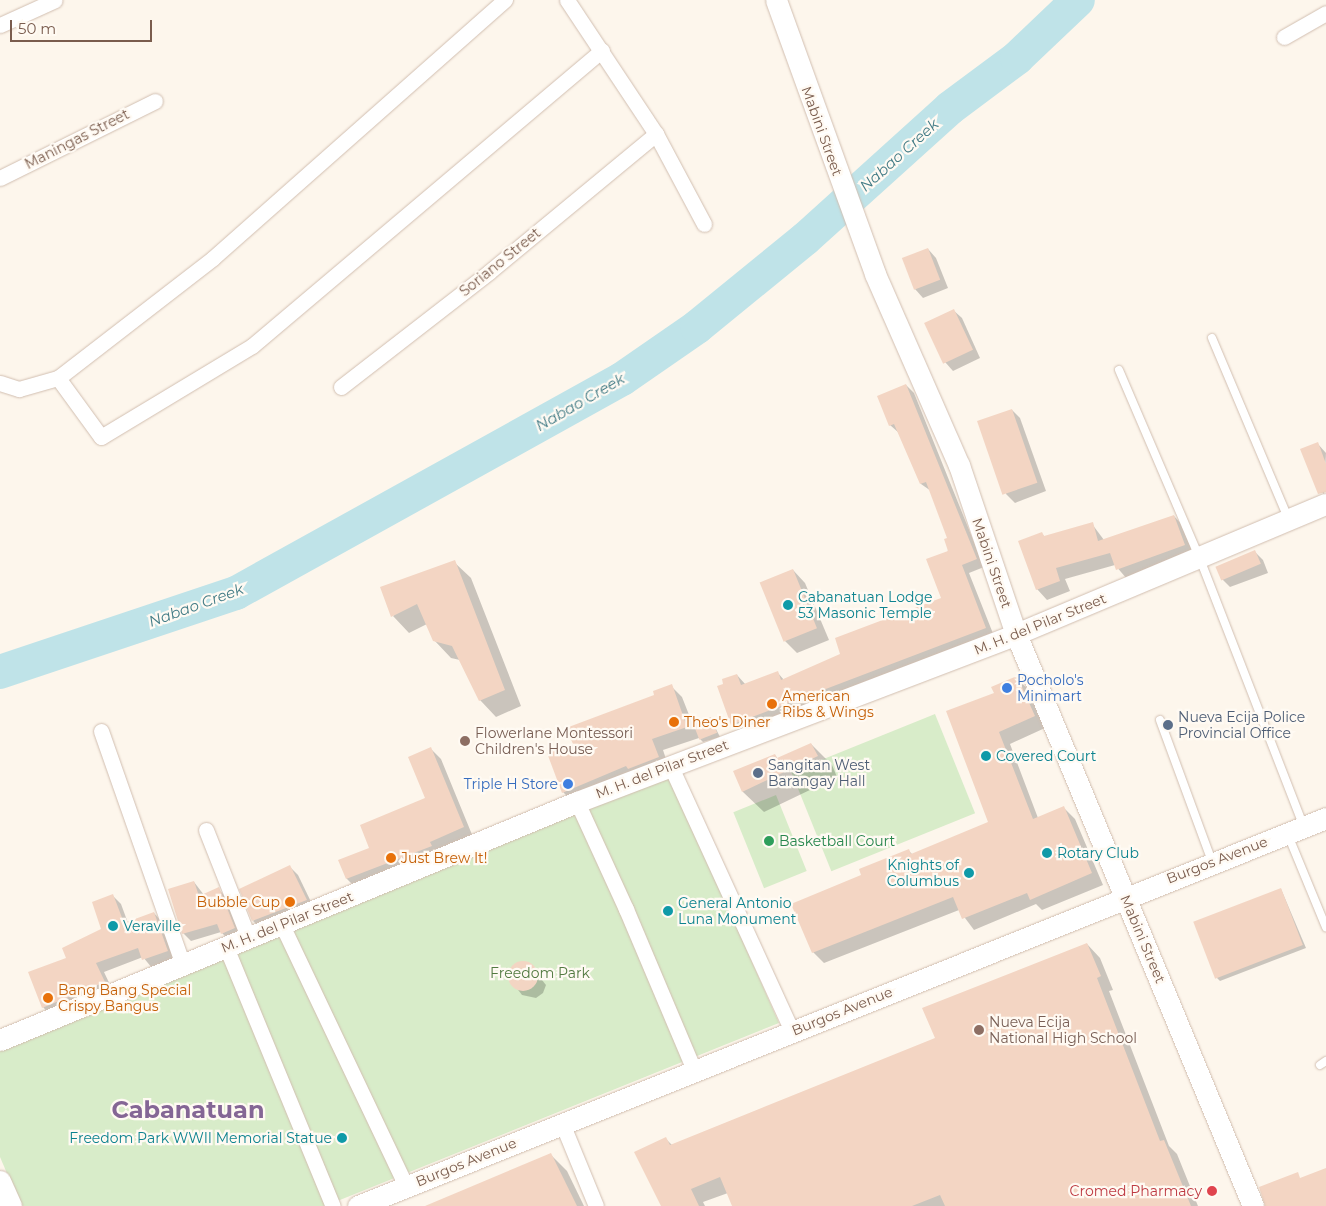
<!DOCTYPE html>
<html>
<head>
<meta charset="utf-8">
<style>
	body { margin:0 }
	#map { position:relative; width:1326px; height:1206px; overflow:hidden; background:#fdf6ec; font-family:Montserrat,sans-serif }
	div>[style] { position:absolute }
	.green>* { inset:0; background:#d8ecc9; transform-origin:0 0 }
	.shadow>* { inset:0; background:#0003 }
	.river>* { height:34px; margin:-17px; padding:0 17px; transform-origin:17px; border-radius:17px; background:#bfe3e8 }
	.building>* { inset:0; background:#f3d5c3; transform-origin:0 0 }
	.round { border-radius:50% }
	.roads { filter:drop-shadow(0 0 1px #d1beb0) drop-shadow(0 0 1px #d1beb0) }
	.lane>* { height:8px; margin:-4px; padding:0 4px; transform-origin:4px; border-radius:4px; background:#fff }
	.street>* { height:15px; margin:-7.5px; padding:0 7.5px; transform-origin:7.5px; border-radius:7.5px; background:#fff }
	.secondary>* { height:21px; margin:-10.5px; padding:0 10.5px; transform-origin:10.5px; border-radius:10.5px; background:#fff }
	.dots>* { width:14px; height:14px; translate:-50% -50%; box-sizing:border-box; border:2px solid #fffaf3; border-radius:50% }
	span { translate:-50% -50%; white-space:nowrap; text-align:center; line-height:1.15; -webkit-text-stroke:4.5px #fffaf3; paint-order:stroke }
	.street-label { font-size:14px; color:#7a5c4d }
	.culture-label { font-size:14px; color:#0d838f }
	.left { translate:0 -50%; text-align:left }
	.right { translate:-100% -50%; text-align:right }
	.shop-label { font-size:14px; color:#366cbe }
	.food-label { font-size:14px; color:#c56008 }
	.service-label { font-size:14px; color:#4e5e75 }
	.education-label { font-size:14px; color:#785e54 }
	.leisure-label { font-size:14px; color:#27864d }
	.park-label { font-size:14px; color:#537a41 }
	.health-label { font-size:14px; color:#be3a42 }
	.water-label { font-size:15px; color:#437c86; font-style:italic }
	.town-label { font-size:24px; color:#846695; font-weight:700 }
	.scale { position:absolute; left:10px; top:20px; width:142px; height:22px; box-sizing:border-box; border:2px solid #7a5c4d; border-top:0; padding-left:6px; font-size:15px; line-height:18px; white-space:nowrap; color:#7a5c4d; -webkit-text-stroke:4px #fffaf3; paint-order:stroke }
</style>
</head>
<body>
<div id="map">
	<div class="green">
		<div style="left:935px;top:714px;width:107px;height:155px;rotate:68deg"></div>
		<div style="clip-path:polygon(669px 774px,779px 1023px,325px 1206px,21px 1206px,0 1157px,0 1045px)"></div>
		<div style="left:776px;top:795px;width:82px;height:46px;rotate:68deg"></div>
	</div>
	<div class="shadow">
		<div style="clip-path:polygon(928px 249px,936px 258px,948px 288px,923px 298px,915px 289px)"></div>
		<div style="clip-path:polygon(953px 310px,962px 318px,980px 358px,953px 371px,945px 362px)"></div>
		<div style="clip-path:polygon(906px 385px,914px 393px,984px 567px,969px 573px,994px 636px,740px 732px,732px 724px,737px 675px,746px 685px,778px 673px,784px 680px,842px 655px,943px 599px,949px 539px,931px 491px,921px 484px,899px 433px,890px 425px)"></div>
		<div style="clip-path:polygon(1012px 410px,1020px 418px,1046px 491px,1015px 503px,1006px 494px)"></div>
		<div style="clip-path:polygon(1317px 443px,1326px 453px,1324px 494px,1316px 486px)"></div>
		<div style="clip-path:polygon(1174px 516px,1184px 527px,1194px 556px,1127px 579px,1115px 565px,1065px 579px,1070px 591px,1047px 600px,1037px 589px,1042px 534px,1045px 537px,1092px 524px,1104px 540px)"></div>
		<div style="clip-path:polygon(1255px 552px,1263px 560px,1268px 573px,1230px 587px,1222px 579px)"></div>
		<div style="clip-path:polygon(454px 562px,471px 578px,521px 706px,496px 717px,480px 700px,460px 660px,451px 658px,434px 640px,427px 624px,409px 633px,393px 616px)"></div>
		<div style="clip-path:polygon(793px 570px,805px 583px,829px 640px,797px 653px,784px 640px)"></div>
		<div style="clip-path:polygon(1016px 678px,1028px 689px,1045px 728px,1010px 744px,1038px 818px,1064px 808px,1075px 819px,1103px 885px,1042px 910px,1036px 904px,974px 930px,959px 910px,824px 963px,813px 952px,863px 876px,909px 851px,913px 855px,990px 823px,995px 693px)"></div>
		<div style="clip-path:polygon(671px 686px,682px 697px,693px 725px,711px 719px,720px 737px,703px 742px,699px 738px,663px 750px,669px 768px,574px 803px,563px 792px,574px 745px)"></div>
		<div style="clip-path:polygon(811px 744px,832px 765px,837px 777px,764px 812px,743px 792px,735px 772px,775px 755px,778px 759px)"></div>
		<div style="clip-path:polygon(431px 749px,441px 759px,473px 837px,357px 889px,347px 879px,340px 861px,371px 849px,427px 799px)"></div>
		<div style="clip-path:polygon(290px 867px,298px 875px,314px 908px,261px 929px,253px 921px)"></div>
		<div style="clip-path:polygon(194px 882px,204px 895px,218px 889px,226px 897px,242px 936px,230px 941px,221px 932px,191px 941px,183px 933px)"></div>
		<div style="clip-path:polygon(1281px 889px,1306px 948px,1220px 981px,1216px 977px)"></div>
		<div style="clip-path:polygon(113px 896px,121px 904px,128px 923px,154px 913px,162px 922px,175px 959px,152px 968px,143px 957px,104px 972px,113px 991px,51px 1016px,43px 1007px,68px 958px,103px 930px)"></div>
		<div style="clip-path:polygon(1087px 944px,1100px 958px,1113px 990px,1109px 991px,1169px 1146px,1177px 1154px,1198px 1206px,733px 1206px,728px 1193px,703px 1202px,705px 1206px,662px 1206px,665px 1138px,672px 1145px,937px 1038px)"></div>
		<div style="clip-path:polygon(518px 964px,530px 965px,546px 985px,543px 993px,536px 998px,522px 995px,509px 978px,512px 969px)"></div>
		<div style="clip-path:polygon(550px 1154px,567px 1171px,584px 1206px,441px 1206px)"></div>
	</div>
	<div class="river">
		<div style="left:0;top:672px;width:249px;rotate:-18.5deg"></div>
		<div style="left:236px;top:593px;width:441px;rotate:-29deg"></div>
		<div style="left:622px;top:379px;width:91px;rotate:-34.7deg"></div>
		<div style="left:697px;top:327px;width:139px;rotate:-39.2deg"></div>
		<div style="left:805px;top:239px;width:195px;rotate:-42.1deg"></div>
		<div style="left:950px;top:108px;width:84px;rotate:-36.7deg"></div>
		<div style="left:1017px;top:58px;width:84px;rotate:-43.6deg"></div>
	</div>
	<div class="building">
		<div style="left:928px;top:248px;width:34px;height:28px;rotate:69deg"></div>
		<div style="left:954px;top:309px;width:45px;height:33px;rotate:65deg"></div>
		<div style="clip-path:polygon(906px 384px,977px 559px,962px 565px,986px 628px,731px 725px,717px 686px,723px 684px,722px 679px,737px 674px,741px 685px,778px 671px,781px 680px,840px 654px,835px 638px,941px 598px,926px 559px,948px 551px,944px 539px,947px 538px,926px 482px,920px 484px,894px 424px,889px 426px,877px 396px)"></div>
		<div style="left:1012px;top:409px;width:78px;height:37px;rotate:71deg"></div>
		<div style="clip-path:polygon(1318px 442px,1326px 464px,1326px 492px,1318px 494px,1300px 449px)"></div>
		<div style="clip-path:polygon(1174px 515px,1185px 545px,1116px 570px,1110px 553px,1056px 568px,1060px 581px,1036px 590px,1018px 541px,1042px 532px,1044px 536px,1093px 522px,1098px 541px)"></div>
		<div style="left:1255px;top:550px;width:15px;height:43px;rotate:67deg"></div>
		<div style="clip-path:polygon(455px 560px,505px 690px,479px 701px,452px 646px,433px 641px,417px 604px,391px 617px,380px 587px)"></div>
		<div style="left:793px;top:569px;width:64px;height:36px;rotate:68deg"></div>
		<div style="clip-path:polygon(1017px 676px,1035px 716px,999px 732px,1033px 819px,1064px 806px,1092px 873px,1030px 900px,1027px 893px,962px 919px,953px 897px,812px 953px,791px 904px,861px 875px,859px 869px,909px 849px,911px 854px,988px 822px,946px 711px,994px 693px,991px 687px)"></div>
		<div style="clip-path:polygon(672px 684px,687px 727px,652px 739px,659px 757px,628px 769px,626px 766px,562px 793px,547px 753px,573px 744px,566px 728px,654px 695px,653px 691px)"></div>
		<div style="left:711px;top:717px;width:17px;height:19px;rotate:69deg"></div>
		<div style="clip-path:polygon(811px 743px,818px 756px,742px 792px,733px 771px,775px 754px,777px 758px)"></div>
		<div style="clip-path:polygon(431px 747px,464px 827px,430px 842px,432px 846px,346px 879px,338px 860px,369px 848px,360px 825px,425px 798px,408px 757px)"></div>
		<div style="clip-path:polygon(290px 865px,307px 900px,252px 921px,239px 889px)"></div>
		<div style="clip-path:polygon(194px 881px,199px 896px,219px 887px,235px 928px,221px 934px,217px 924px,182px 934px,168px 889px)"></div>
		<div style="left:1281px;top:888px;width:61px;height:94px;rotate:69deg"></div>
		<div style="clip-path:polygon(113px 894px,124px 923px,154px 912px,168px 951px,142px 960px,138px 948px,96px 963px,105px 982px,42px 1008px,28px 972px,66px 958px,62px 948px,101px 929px,92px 902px)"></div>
		<div style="clip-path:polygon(1087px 943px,1101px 976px,1097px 978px,1160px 1141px,1164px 1140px,1191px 1206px,945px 1206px,940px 1195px,912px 1206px,732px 1206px,720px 1177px,691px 1189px,699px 1206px,661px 1206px,634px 1152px,666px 1137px,670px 1145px,935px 1038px,922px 1008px)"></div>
		<div class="round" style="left:508px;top:961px;width:30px;height:30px"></div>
		<div style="clip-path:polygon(551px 1153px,577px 1206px,425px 1206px)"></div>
		<div style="clip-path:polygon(1326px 1168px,1326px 1206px,1265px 1206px,1259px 1187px,1298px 1172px,1300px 1178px)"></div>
	</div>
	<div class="roads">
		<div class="lane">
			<div style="left:1212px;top:338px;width:195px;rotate:67.1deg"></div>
			<div style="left:1119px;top:370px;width:206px;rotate:66.8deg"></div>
			<div style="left:1200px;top:559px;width:285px;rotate:68.8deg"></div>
			<div style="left:1160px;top:720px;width:150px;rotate:69.8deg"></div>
			<div style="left:1288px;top:835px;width:100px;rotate:67.6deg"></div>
			<div style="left:1320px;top:1065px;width:7px;rotate:-34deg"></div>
		</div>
		<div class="street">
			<div style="left:567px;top:0;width:161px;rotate:56.4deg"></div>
			<div style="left:656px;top:134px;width:102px;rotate:61.9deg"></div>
			<div style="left:0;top:25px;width:60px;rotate:-24.4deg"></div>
			<div style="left:1284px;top:37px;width:48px;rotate:-29.7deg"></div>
			<div style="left:0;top:178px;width:173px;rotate:-26.4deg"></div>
			<div style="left:58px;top:378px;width:196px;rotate:-37.7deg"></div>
			<div style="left:213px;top:258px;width:390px;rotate:-41.5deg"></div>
			<div style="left:0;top:383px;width:20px;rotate:18deg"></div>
			<div style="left:19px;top:389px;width:41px;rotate:-15.8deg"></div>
			<div style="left:58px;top:378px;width:73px;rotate:53.9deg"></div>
			<div style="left:101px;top:437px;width:176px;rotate:-31.1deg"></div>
			<div style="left:252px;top:346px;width:458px;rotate:-40.2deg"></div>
			<div style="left:341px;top:387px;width:187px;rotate:-37.8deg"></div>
			<div style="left:489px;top:272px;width:217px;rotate:-39.6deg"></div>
			<div style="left:101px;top:731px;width:248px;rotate:70.7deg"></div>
			<div style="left:671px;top:767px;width:290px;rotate:65.4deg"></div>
			<div style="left:577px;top:802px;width:118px;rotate:65.4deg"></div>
			<div style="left:626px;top:909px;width:175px;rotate:67.1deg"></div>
			<div style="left:206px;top:830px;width:117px;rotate:68.5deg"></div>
			<div style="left:282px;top:925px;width:289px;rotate:64.6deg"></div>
			<div style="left:226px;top:947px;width:280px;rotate:67.6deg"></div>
			<div style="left:564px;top:1128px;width:84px;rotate:67.7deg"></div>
		</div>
		<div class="secondary">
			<div style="left:776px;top:0;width:291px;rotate:70.1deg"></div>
			<div style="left:875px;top:274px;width:209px;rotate:66.3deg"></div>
			<div style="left:959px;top:465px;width:178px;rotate:71.4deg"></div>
			<div style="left:1016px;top:634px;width:619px;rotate:67.49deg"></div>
			<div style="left:0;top:1040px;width:624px;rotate:-22.42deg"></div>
			<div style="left:577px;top:802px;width:470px;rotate:-20.9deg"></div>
			<div style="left:1016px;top:634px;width:336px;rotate:-22.8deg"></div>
			<div style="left:0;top:1181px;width:27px;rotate:66deg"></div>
			<div style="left:358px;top:1206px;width:1043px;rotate:-21.84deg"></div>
		</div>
	</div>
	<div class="dots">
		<div style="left:788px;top:605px;background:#0f9aa8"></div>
		<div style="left:1007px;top:688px;background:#3f7fe0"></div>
		<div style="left:772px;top:704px;background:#e8710a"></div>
		<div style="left:674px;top:722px;background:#e8710a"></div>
		<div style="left:1168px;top:725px;background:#5c6f8a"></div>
		<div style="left:465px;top:741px;background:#8d6e63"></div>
		<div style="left:986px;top:756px;background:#0f9aa8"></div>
		<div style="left:758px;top:773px;background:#5c6f8a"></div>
		<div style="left:568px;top:784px;background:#3f7fe0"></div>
		<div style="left:769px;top:841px;background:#2e9e5b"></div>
		<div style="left:1047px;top:853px;background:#0f9aa8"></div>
		<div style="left:391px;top:858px;background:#e8710a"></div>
		<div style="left:969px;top:873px;background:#0f9aa8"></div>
		<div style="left:290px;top:902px;background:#e8710a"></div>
		<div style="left:668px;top:911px;background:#0f9aa8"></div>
		<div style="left:113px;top:926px;background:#0f9aa8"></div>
		<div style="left:48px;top:998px;background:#e8710a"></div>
		<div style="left:979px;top:1030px;background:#8d6e63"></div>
		<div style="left:342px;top:1138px;background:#0f9aa8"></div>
		<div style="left:1212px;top:1191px;background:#e0444e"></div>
	</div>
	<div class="street-label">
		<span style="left:822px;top:131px;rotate:70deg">Mabini Street</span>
		<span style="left:77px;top:139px;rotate:-27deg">Maningas Street</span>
		<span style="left:500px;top:262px;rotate:-39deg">Soriano Street</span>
		<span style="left:992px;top:563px;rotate:71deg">Mabini Street</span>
		<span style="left:1040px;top:624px;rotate:-22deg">M. H. del Pilar Street</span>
		<span style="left:662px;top:769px;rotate:-21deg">M. H. del Pilar Street</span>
		<span style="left:1217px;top:860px;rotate:-21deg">Burgos Avenue</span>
		<span style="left:287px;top:922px;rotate:-22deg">M. H. del Pilar Street</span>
		<span style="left:1143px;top:939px;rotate:67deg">Mabini Street</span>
		<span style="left:842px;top:1011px;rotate:-22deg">Burgos Avenue</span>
		<span style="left:466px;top:1162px;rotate:-22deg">Burgos Avenue</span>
	</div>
	<div class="culture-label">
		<span class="left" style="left:798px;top:605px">Cabanatuan Lodge<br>53 Masonic Temple</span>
		<span class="left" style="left:996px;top:756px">Covered Court</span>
		<span class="left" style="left:1057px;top:853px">Rotary Club</span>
		<span class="right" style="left:959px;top:873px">Knights of<br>Columbus</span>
		<span class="left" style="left:678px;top:911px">General Antonio<br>Luna Monument</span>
		<span class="left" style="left:123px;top:926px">Veraville</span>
		<span class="right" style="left:332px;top:1138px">Freedom Park WWII Memorial Statue</span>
	</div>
	<div class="shop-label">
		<span class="left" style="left:1017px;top:688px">Pocholo's<br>Minimart</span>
		<span class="right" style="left:558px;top:784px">Triple H Store</span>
	</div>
	<div class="food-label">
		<span class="left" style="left:782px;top:704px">American<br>Ribs &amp; Wings</span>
		<span class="left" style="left:684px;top:722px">Theo's Diner</span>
		<span class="left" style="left:401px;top:858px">Just Brew It!</span>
		<span class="right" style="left:280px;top:902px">Bubble Cup</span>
		<span class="left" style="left:58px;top:998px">Bang Bang Special<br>Crispy Bangus</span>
	</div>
	<div class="service-label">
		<span class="left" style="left:1178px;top:725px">Nueva Ecija Police<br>Provincial Office</span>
		<span class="left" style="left:768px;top:773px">Sangitan West<br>Barangay Hall</span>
	</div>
	<div class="education-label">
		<span class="left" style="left:475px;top:741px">Flowerlane Montessori<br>Children's House</span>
		<span class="left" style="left:989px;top:1030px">Nueva Ecija<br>National High School</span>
	</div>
	<div class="leisure-label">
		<span class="left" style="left:779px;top:841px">Basketball Court</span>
	</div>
	<div class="park-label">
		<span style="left:540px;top:973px">Freedom Park</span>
	</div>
	<div class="health-label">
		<span class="right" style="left:1202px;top:1191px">Cromed Pharmacy</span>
	</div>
	<div class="water-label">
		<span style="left:899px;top:155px;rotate:-42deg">Nabao Creek</span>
		<span style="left:580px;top:402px;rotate:-30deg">Nabao Creek</span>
		<span style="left:196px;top:605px;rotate:-20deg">Nabao Creek</span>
	</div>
	<div class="town-label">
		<span style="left:188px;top:1110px">Cabanatuan</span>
	</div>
	<div class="scale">50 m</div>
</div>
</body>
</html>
